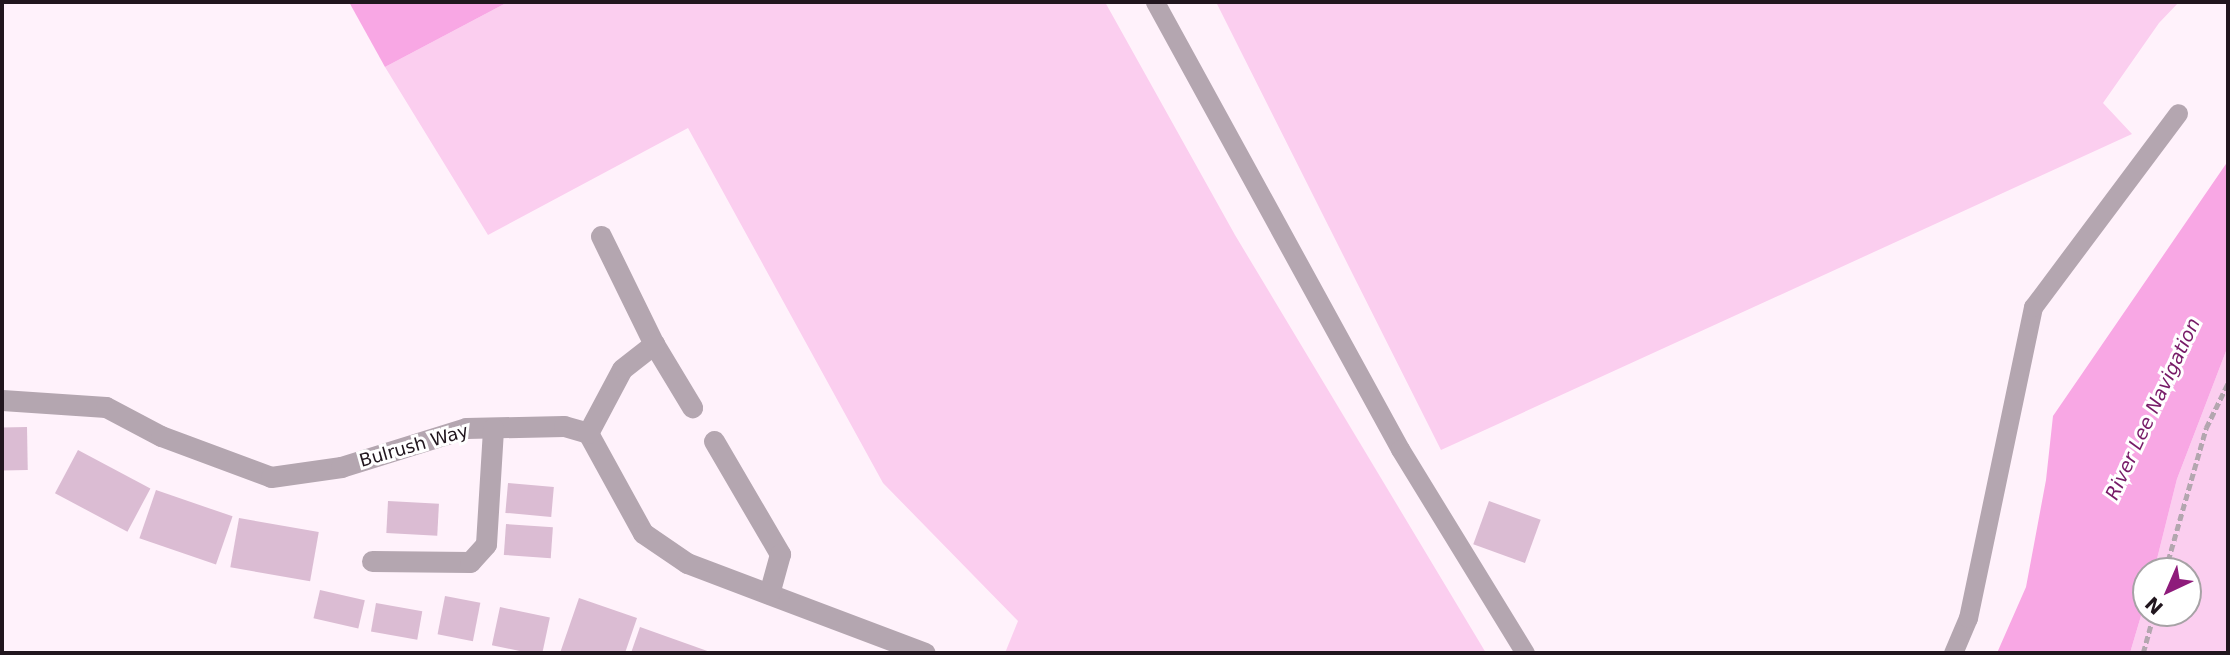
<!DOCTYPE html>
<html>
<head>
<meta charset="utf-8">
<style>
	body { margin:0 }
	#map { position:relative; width:2230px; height:655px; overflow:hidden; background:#fff2fb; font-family:"DejaVu Sans",sans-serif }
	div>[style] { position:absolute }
	.green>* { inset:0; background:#fbceef }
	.water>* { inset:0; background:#f8a7e4 }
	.building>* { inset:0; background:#dbbcd3; transform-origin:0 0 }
	.path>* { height:4.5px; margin-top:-2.25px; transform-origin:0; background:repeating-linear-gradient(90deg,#b3a6af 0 7px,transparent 0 10.5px) }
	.lane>* { height:19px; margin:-9.5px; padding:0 9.5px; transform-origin:9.5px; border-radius:9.5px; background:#b4a6b0 }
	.street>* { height:21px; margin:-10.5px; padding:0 10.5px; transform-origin:10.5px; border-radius:10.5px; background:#b4a6b0 }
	span { translate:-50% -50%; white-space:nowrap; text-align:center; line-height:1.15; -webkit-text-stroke:6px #fff; paint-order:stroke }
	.street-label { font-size:18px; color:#21161e }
	.water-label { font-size:19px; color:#771a67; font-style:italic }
	.frame { position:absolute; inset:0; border:4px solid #21161e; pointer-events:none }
	.north { position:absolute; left:2132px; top:557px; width:70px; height:70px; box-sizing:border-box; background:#fff; border:2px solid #a6a2a5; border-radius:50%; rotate:224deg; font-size:19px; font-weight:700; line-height:28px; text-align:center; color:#21161e }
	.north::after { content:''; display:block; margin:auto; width:24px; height:32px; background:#8e1b7b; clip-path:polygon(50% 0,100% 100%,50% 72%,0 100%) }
</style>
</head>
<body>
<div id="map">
	<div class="green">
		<div style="clip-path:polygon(508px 2px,1105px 2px,1235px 235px,1486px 653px,1005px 653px,1018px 621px,883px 483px,688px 128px,488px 235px,385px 67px)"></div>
		<div style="clip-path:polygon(1216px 2px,2179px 2px,2159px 23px,2103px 103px,2132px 134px,1441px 450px)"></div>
		<div style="clip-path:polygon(2228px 346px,2228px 653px,2130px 653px,2146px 599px,2146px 613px,2188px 613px,2188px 571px,2154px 571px,2177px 479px)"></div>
	</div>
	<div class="water">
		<div style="clip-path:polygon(349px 2px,508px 2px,385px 67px)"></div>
		<div style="clip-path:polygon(2228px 161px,2228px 346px,2177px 479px,2154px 571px,2146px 571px,2146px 599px,2130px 653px,1997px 653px,2026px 587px,2046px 480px,2053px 416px)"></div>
	</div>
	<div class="building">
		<div style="left:27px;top:427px;width:43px;height:25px;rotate:89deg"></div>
		<div style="left:78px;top:450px;width:82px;height:49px;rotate:28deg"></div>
		<div style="left:508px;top:483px;width:46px;height:30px;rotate:5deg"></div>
		<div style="left:156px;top:490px;width:81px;height:51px;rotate:19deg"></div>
		<div style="left:388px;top:501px;width:51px;height:32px;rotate:3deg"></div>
		<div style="left:1489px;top:501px;width:55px;height:46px;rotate:20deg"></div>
		<div style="left:239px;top:518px;width:81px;height:50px;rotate:10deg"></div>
		<div style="left:506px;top:524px;width:47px;height:31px;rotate:4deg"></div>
		<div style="left:320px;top:590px;width:46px;height:29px;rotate:13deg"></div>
		<div style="left:445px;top:596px;width:36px;height:39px;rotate:11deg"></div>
		<div style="clip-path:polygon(579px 598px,637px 618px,625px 653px,560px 653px)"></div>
		<div style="left:376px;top:603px;width:47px;height:29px;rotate:10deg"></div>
		<div style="left:500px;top:607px;width:51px;height:39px;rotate:12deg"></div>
		<div style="clip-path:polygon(640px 627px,713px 653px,631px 653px)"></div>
	</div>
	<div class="path">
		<div style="left:2165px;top:571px;width:149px;rotate:-74deg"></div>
		<div style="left:2206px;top:428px;width:50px;rotate:-63.9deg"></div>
		<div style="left:2143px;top:653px;width:41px;rotate:-74.6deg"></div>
	</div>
	<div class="lane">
		<div style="left:1155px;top:2px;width:510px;rotate:61.27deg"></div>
		<div style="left:1400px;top:449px;width:239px;rotate:58.5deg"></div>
		<div style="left:1953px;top:653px;width:38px;rotate:-67deg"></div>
		<div style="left:1968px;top:618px;width:318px;rotate:-78.2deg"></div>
		<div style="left:2033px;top:307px;width:242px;rotate:-53.2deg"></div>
	</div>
	<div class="street">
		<div style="left:601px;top:236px;width:120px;rotate:63.9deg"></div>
		<div style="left:654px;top:344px;width:74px;rotate:58.9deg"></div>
		<div style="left:2px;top:400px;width:104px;rotate:3.9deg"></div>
		<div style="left:106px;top:407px;width:62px;rotate:27.8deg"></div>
		<div style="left:161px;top:436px;width:117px;rotate:20.4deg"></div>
		<div style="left:271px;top:477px;width:71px;rotate:-8.1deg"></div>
		<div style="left:341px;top:467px;width:131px;rotate:-17.3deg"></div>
		<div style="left:466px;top:428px;width:98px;rotate:-1.2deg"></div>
		<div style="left:564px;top:426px;width:25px;rotate:16deg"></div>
		<div style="left:588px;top:433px;width:114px;rotate:61.2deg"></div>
		<div style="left:643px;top:533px;width:53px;rotate:34.3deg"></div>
		<div style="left:687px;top:563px;width:254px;rotate:20.7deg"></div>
		<div style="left:588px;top:433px;width:72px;rotate:-62deg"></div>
		<div style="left:622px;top:369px;width:41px;rotate:-38deg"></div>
		<div style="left:714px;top:441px;width:131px;rotate:59.7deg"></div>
		<div style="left:780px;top:554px;width:41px;rotate:105.4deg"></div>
		<div style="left:372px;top:561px;width:98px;rotate:0.6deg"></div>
		<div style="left:470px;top:562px;width:24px;rotate:-48deg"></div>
		<div style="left:486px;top:544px;width:116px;rotate:-86.5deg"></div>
	</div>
	<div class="street-label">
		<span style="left:414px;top:446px;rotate:-16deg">Bulrush Way</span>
	</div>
	<div class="water-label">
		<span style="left:2153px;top:409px;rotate:-65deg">River Lee Navigation</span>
	</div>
	<div class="frame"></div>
	<div class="north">N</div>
</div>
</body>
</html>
